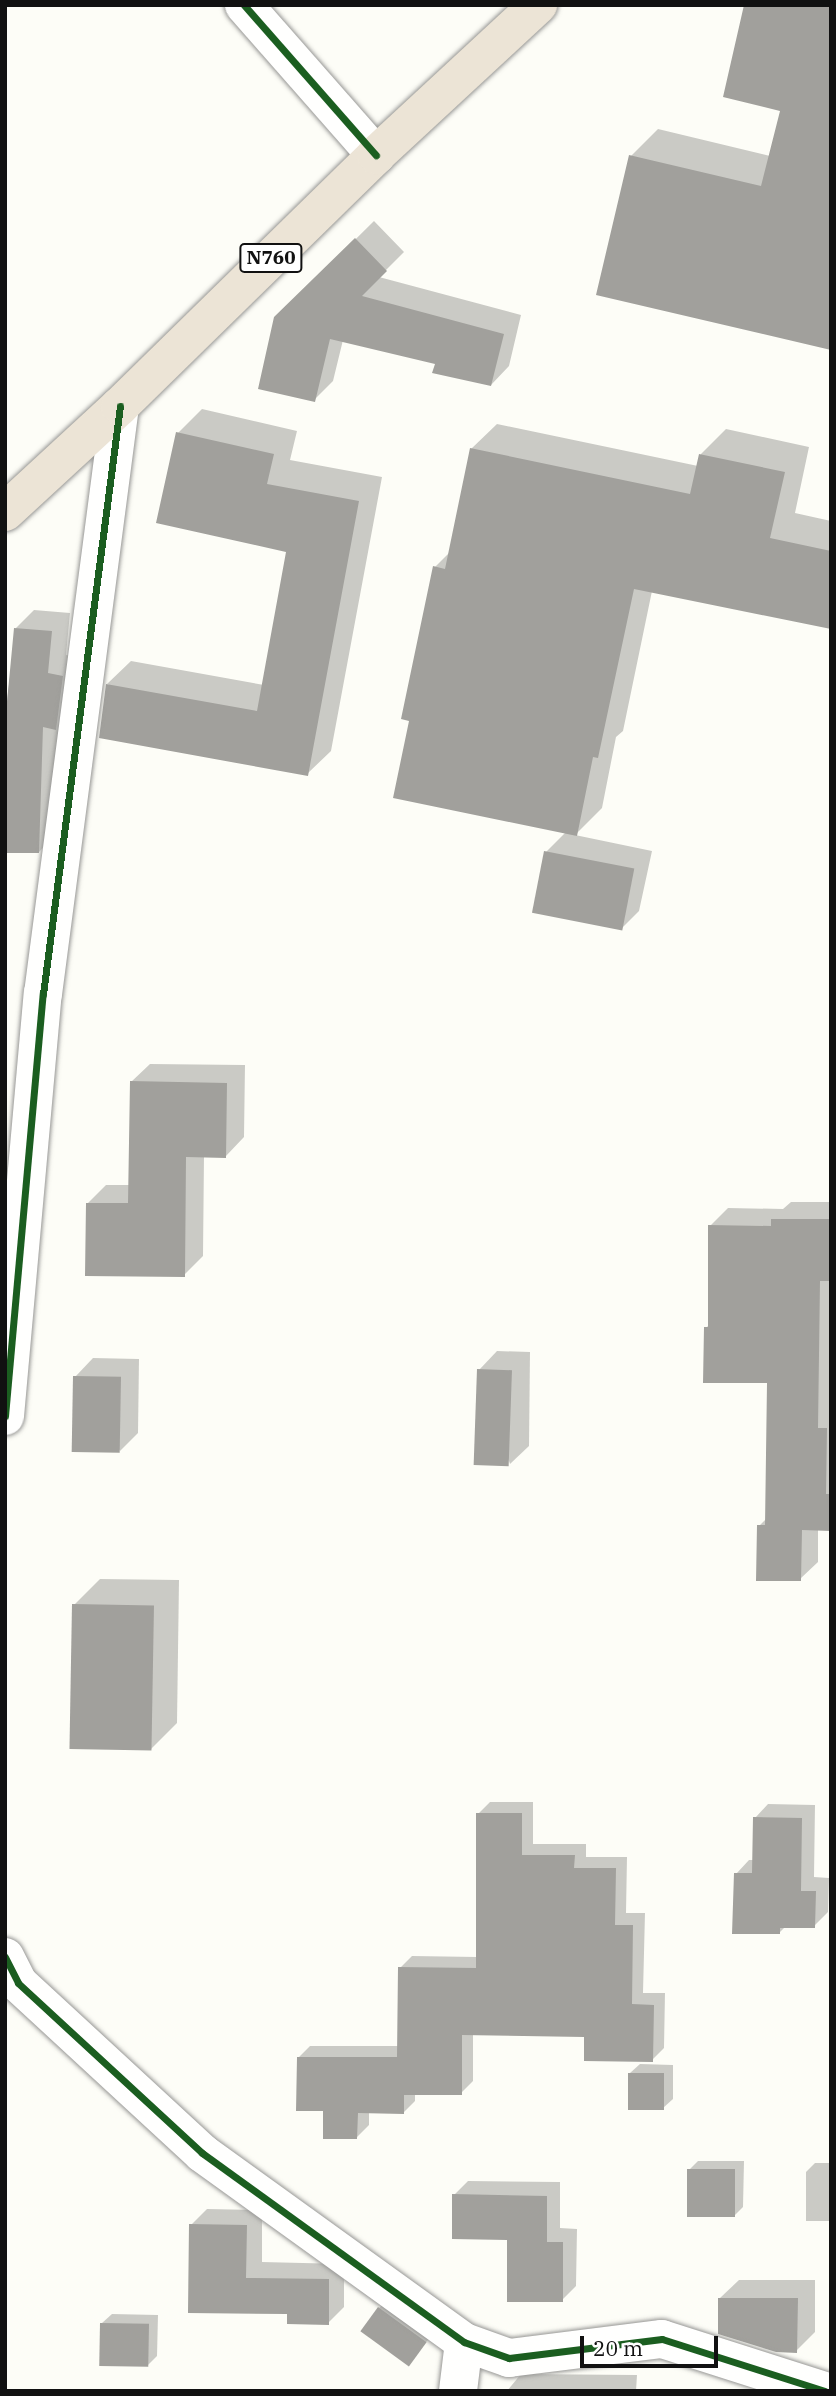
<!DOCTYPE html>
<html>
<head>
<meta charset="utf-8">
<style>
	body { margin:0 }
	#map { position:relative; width:836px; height:2396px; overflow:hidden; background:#fdfdf7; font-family:"IBM Plex Serif",serif }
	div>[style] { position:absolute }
	.shadow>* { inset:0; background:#0003 }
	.building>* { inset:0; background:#a1a09c; transform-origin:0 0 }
	.roads { filter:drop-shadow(0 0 2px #979795) drop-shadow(0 0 2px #979795) }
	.street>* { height:38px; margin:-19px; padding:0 19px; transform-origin:19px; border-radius:19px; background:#fffffe }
	.highway>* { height:38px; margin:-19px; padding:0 19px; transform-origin:19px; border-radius:19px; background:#ece4d6 }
	.cycleway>* { height:7px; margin:-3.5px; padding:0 3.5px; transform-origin:3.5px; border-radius:3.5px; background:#1b5e20 }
	span { translate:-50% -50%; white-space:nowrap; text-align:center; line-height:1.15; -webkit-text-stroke:7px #fff; paint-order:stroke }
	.shield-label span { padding:2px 5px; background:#fff; border:2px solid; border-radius:5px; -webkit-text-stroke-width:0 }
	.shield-label { font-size:19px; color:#111; font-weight:700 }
	.frame { position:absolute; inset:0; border:7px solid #111; pointer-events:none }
	.scale { position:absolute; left:580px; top:2336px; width:138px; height:32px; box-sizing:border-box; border:4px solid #111; border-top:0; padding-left:9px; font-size:21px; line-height:24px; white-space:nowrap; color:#111; -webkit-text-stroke:5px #fff; paint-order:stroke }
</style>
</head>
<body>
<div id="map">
	<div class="shadow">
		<div style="clip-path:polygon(831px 5px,831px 345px,631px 156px,658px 129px,770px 156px,783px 110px)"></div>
		<div style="clip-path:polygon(374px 221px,404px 252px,379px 277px,521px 315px,509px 366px,491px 385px,437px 363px,343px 340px,333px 381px,314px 400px,276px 318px)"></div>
		<div style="clip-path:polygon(202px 409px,297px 431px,290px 460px,382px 477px,331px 751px,307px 774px,107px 684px,131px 661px,264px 685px,288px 551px,178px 433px)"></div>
		<div style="clip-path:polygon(497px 424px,698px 466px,701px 454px,726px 429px,809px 447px,795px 513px,831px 521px,831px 627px,652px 591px,623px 731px,616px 737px,602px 808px,575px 835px,652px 851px,639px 911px,621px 929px,546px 852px,566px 832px,411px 719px,435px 567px,451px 551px,471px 449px)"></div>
		<div style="clip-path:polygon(34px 610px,70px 613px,66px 655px,80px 657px,57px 833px,39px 852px,5px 851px,5px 717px,16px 628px)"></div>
		<div style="clip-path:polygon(150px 1064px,245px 1065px,244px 1137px,226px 1156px,204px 1156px,203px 1256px,184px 1275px,87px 1204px,106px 1185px,130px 1185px,131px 1082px)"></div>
		<div style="clip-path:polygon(791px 1202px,831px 1202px,831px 1529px,818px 1529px,818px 1562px,800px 1579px,759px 1526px,767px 1518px,769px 1381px,706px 1328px,710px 1324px,710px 1226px,728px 1208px,783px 1209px)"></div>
		<div style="clip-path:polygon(497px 1351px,530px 1352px,529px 1446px,510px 1464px,479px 1370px)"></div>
		<div style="clip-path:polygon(93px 1358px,139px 1359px,138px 1433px,120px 1451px,75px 1377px)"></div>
		<div style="clip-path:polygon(100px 1579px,179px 1580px,177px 1723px,151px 1749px,74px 1605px)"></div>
		<div style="clip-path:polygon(490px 1802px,533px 1802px,533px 1844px,586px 1844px,586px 1857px,627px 1857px,626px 1913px,645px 1913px,643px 1993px,665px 1993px,664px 2048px,652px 2060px,586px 2035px,473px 2034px,473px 2081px,461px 2093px,415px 2093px,415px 2101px,403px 2113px,369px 2112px,369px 2125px,357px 2137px,325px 2109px,298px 2058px,310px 2046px,399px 2046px,400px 1968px,412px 1956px,478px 1957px,478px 1814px)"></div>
		<div style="clip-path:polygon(768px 1804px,815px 1805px,814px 1877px,829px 1878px,828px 1912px,814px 1926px,786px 1926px,779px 1933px,736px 1874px,749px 1860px,754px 1860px,755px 1818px)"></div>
		<div style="clip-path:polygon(640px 2064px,673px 2065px,673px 2099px,663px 2108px,630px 2073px)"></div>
		<div style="clip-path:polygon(698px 2161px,744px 2161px,743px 2207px,734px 2216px,689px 2170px)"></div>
		<div style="clip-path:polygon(815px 2163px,831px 2163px,831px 2221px,806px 2221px,806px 2172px)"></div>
		<div style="clip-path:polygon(468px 2181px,560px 2182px,560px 2228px,577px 2229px,576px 2286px,562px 2300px,509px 2238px,454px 2195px)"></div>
		<div style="clip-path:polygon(207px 2209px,262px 2210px,262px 2262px,344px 2264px,344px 2307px,328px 2323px,289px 2312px,190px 2311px,191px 2225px)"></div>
		<div style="clip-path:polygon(739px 2280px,815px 2280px,815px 2332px,796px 2351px,720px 2298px)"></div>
		<div style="clip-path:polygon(389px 2299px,435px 2332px,414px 2356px,379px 2308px)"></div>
		<div style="clip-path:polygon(112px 2314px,158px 2315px,157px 2356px,148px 2365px,102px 2323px)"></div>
		<div style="clip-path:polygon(521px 2374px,637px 2375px,636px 2391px,507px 2391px)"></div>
	</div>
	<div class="building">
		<div style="clip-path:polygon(744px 5px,831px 5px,831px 350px,596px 295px,629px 155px,761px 186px,780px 111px,723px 97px)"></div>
		<div style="clip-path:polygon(355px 238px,387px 271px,362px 296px,504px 334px,491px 386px,432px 373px,435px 364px,330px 339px,315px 402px,258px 389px,274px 317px)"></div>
		<div style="clip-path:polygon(176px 432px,274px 454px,267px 484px,359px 501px,308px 776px,99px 738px,106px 684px,257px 711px,286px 552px,156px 523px)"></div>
		<div style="clip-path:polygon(470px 448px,690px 494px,699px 454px,785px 472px,770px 538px,831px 551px,831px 629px,634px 589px,598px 758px,593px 757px,577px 836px,393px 798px,409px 721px,401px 719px,433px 566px,445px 569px)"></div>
		<div style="clip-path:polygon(14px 628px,52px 631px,48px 673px,63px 676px,56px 730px,43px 727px,39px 853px,5px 853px,5px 723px)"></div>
		<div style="left:544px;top:851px;width:92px;height:63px;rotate:11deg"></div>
		<div style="clip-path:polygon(130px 1081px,227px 1083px,226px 1158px,186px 1157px,185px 1277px,85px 1276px,86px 1203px,128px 1203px)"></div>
		<div style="clip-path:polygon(771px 1219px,831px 1219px,831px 1281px,820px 1281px,818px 1428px,827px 1428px,826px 1494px,831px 1494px,831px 1531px,802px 1530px,801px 1581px,756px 1581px,757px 1525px,765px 1525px,767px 1383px,703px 1383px,704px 1327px,708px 1327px,708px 1225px,771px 1226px)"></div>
		<div style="left:477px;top:1369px;width:35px;height:96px;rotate:2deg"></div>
		<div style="left:73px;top:1376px;width:48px;height:76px;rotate:1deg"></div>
		<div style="left:72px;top:1604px;width:82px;height:145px;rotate:1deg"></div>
		<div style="clip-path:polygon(476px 1813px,522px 1813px,522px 1855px,575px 1855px,574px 1868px,616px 1868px,615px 1925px,633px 1925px,632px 2004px,654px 2005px,653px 2062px,584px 2061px,584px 2037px,462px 2035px,462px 2095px,404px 2095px,404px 2114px,358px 2113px,357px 2139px,323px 2139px,323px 2111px,296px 2111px,297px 2057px,397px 2057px,398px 1967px,476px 1968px)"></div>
		<div style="clip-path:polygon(753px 1817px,802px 1818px,801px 1891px,816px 1891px,815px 1928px,780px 1928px,780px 1934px,732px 1934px,734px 1873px,752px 1873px)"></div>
		<div style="left:628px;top:2073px;width:36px;height:37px"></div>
		<div style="left:687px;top:2169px;width:48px;height:48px"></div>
		<div style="clip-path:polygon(452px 2194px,547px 2196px,547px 2242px,563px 2242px,563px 2302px,507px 2302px,507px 2240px,452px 2239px)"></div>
		<div style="clip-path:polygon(189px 2224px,247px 2225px,246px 2278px,329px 2279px,329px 2325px,287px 2324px,287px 2314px,188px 2313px)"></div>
		<div style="clip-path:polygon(718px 2298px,798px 2298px,797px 2353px,776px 2352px,718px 2334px)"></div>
		<div style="left:378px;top:2307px;width:60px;height:30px;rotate:36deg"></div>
		<div style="left:100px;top:2323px;width:49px;height:43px;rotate:1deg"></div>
	</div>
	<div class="roads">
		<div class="street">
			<div style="left:244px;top:5px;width:200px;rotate:48.7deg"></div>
			<div style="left:5px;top:1416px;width:424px;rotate:-84.9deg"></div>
			<div style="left:43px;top:994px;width:593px;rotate:-82.54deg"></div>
			<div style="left:5px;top:1957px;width:29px;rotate:63deg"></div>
			<div style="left:18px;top:1983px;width:251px;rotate:42.7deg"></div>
			<div style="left:202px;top:2153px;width:323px;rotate:35.8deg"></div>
			<div style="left:464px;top:2342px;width:48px;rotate:19.6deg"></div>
			<div style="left:509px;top:2358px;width:154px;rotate:-7.1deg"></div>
			<div style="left:662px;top:2339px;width:171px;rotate:17.7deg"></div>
			<div style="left:458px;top:2391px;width:49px;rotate:-83deg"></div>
		</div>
		<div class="highway">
			<div style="left:5px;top:512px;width:156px;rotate:-42.7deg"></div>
			<div style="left:120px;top:406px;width:359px;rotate:-44.4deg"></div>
			<div style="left:376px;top:155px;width:221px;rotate:-42.8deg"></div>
		</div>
	</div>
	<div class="cycleway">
		<div style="left:244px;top:5px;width:200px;rotate:48.7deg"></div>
		<div style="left:5px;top:1416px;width:424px;rotate:-84.9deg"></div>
		<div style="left:43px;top:994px;width:593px;rotate:-82.54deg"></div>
		<div style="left:5px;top:1957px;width:29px;rotate:63deg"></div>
		<div style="left:18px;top:1983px;width:251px;rotate:42.7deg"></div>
		<div style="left:202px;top:2153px;width:323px;rotate:35.8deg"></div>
		<div style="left:464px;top:2342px;width:48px;rotate:19.6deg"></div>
		<div style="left:509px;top:2358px;width:154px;rotate:-7.1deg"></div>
		<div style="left:662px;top:2339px;width:171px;rotate:17.7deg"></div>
	</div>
	<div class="shield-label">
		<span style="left:271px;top:258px">N760</span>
	</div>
	<div class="frame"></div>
	<div class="scale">20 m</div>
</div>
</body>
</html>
